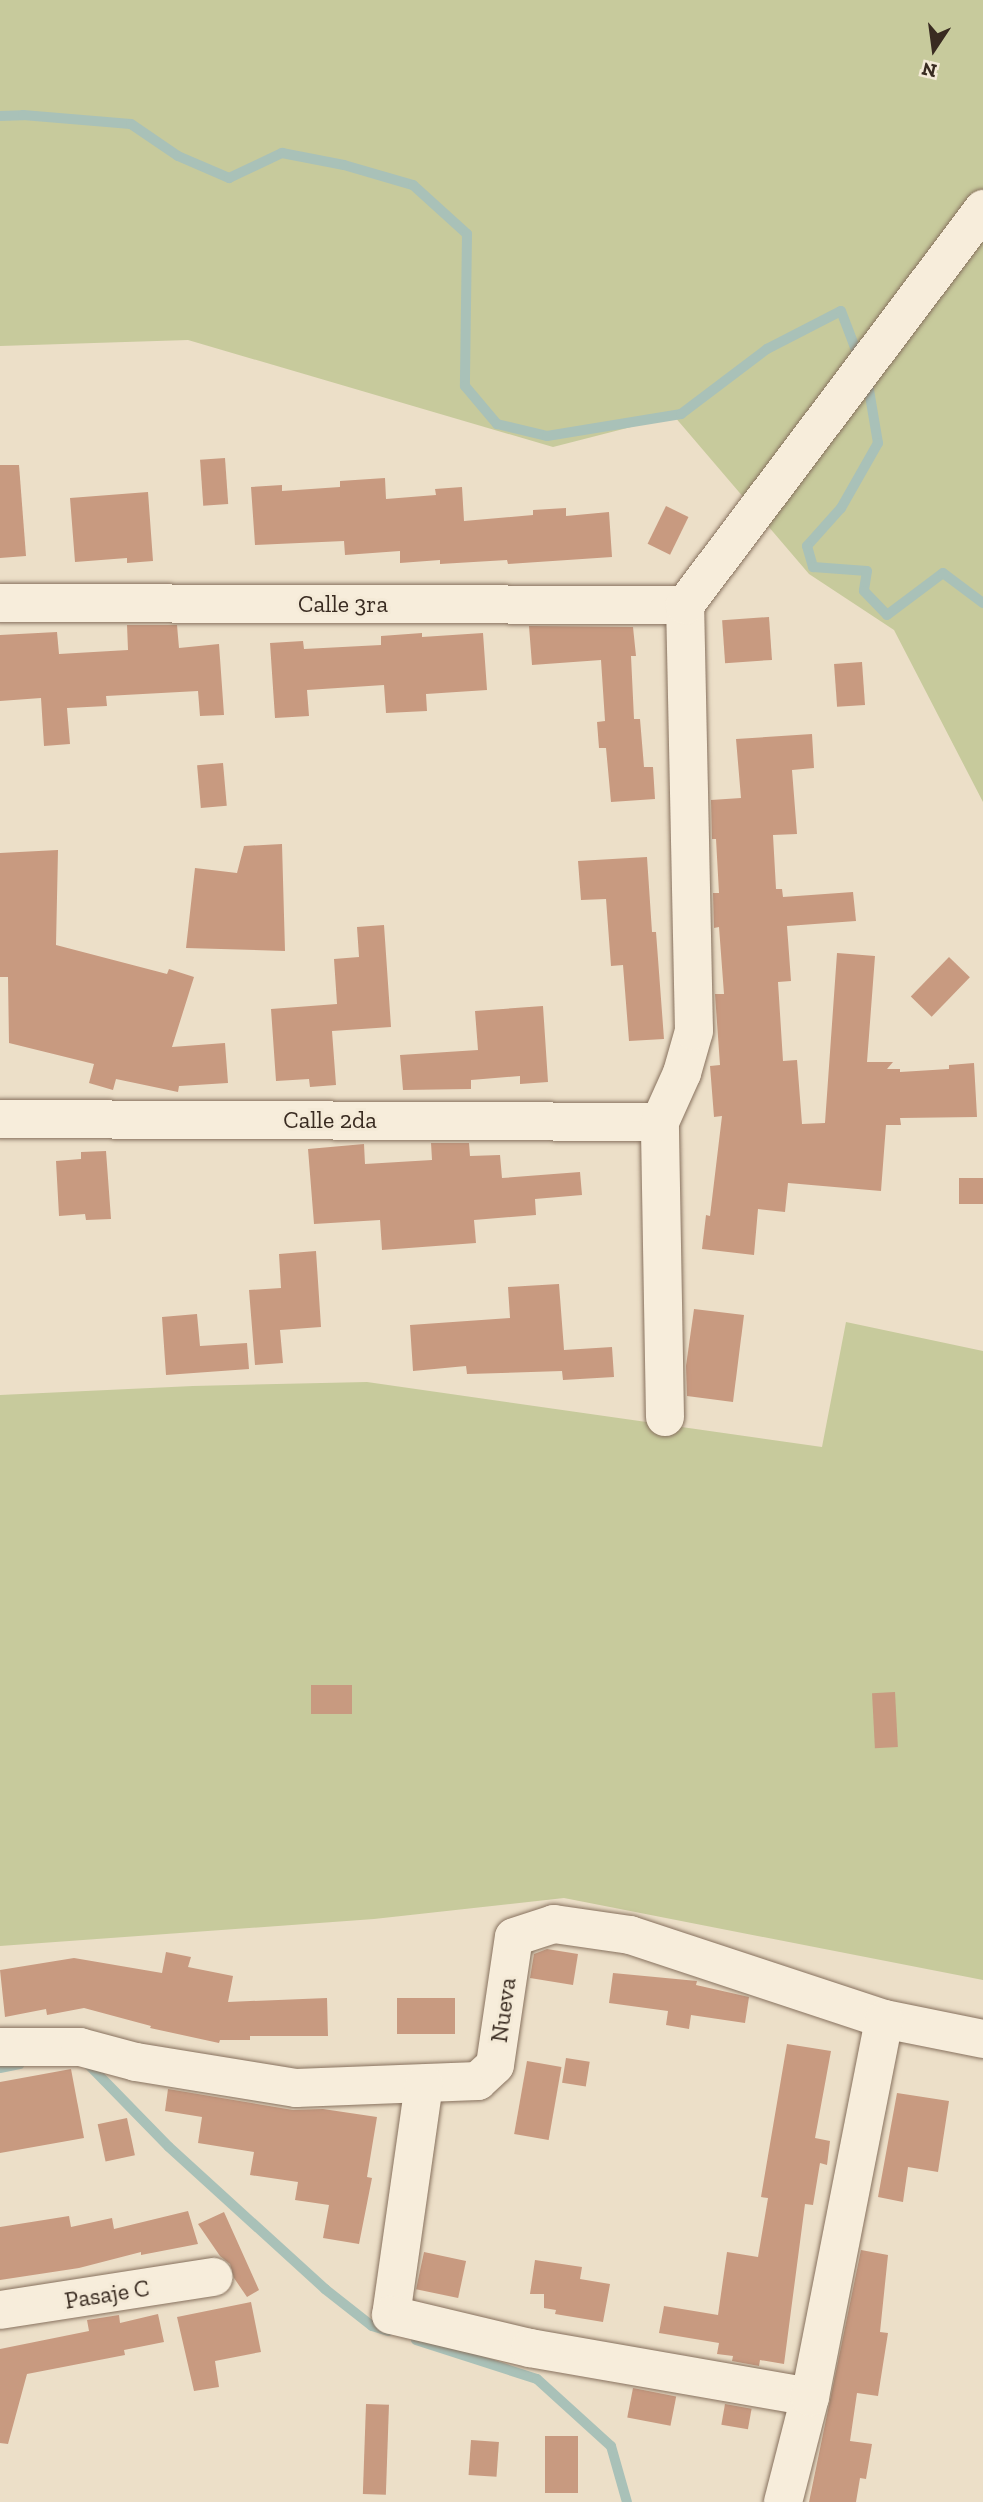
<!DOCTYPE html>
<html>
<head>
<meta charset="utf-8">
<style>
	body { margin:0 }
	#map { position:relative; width:983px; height:2502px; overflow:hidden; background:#ecdfc8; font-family:"Zilla Slab",serif }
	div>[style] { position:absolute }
	.green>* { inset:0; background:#c7ca9c }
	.stream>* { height:10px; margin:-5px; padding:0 5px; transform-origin:5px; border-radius:5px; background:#a9c1b8 }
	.building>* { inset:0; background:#c89a80; transform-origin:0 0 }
	.roads { filter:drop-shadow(0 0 2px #87715e) drop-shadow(0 0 2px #87715e) }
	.minor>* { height:38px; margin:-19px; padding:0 19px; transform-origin:19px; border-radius:19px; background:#f7eddb }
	span { translate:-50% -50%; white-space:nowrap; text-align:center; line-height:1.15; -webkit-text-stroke:6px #f4ead7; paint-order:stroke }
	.street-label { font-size:24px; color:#392b21 }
	.north { position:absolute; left:899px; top:14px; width:70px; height:70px; -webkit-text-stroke:5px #f4ead7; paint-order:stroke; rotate:193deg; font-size:19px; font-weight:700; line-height:28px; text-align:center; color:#392b21 }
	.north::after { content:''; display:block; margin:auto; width:24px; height:32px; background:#392b21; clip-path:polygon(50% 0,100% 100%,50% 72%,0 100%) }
</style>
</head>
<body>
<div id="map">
	<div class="green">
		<div style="clip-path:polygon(0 0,983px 0,983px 802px,894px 630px,809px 574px,674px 416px,553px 447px,188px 340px,0 346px)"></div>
		<div style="clip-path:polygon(846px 1322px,983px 1351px,983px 1980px,564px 1898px,374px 1919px,0 1946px,0 1395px,193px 1386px,367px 1382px,822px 1447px)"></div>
	</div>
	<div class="stream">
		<div style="left:0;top:116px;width:23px;rotate:-2deg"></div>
		<div style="left:23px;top:115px;width:108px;rotate:4.8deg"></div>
		<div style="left:131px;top:124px;width:57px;rotate:34.2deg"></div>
		<div style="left:178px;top:156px;width:56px;rotate:23.3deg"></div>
		<div style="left:229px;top:178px;width:59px;rotate:-25.3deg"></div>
		<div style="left:282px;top:153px;width:63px;rotate:11deg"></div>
		<div style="left:344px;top:165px;width:72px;rotate:16.2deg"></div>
		<div style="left:413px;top:185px;width:73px;rotate:42.2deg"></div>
		<div style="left:467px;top:234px;width:152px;rotate:90.8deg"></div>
		<div style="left:465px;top:386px;width:50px;rotate:49.9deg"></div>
		<div style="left:497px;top:424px;width:51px;rotate:13.5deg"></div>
		<div style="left:547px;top:436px;width:136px;rotate:-9.3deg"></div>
		<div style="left:681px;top:414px;width:108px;rotate:-37.1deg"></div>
		<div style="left:767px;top:349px;width:83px;rotate:-27.2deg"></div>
		<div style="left:841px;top:311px;width:50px;rotate:69deg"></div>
		<div style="left:867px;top:378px;width:66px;rotate:80.4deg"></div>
		<div style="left:878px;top:443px;width:75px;rotate:119.6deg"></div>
		<div style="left:841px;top:508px;width:51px;rotate:131.8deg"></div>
		<div style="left:807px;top:546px;width:22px;rotate:74deg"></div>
		<div style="left:813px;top:567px;width:54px;rotate:4.2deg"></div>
		<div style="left:867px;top:571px;width:20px;rotate:99deg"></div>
		<div style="left:864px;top:591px;width:33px;rotate:46deg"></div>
		<div style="left:887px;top:615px;width:70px;rotate:-36.9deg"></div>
		<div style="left:943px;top:573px;width:50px;rotate:36.9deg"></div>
		<div style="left:87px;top:2063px;width:117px;rotate:45.7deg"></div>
		<div style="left:169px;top:2147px;width:211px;rotate:42.3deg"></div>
		<div style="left:325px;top:2289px;width:60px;rotate:38.2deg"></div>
		<div style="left:372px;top:2326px;width:17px;rotate:17deg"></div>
		<div style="left:0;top:2068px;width:20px;rotate:-11deg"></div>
		<div style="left:416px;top:2340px;width:127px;rotate:17.9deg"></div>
		<div style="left:537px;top:2379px;width:100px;rotate:42.2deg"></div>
		<div style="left:611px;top:2446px;width:58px;rotate:74.1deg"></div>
	</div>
	<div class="building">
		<div style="left:225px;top:458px;width:46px;height:25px;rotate:86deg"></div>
		<div style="clip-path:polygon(0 465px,19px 465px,26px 556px,0 558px)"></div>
		<div style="clip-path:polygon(385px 478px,386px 499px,436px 495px,435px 489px,462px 487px,464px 521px,533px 515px,533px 510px,566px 508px,566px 516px,609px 512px,612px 557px,508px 564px,507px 560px,440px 564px,440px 560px,400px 563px,400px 551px,345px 555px,344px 541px,255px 545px,251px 487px,282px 485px,282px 491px,340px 487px,340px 481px)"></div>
		<div style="clip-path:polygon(148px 492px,153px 561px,127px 563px,127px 558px,75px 562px,70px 498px)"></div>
		<div style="left:666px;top:506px;width:25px;height:42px;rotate:26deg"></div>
		<div style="left:769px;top:617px;width:43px;height:47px;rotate:86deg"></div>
		<div style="clip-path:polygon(127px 625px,177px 625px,179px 648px,219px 644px,224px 715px,200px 716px,198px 691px,106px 696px,107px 706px,67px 708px,70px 744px,44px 746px,41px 698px,0 701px,0 635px,57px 632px,59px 654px,128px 650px)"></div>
		<div style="clip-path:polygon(529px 626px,633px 627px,636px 656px,631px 656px,634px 719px,640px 719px,644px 767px,653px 767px,655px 799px,611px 802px,606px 748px,599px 748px,597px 722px,605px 721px,601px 660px,532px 665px)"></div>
		<div style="clip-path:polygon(422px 633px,422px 637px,483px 633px,487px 690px,426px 694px,427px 711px,386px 713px,384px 685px,307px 690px,309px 716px,275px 718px,270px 643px,303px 641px,304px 649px,381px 645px,381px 636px)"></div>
		<div style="left:862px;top:662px;width:43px;height:28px;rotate:86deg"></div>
		<div style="clip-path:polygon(812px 734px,814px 768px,792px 770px,797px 834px,773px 835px,776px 889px,782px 889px,783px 897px,853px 892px,856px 921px,787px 926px,791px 981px,778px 982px,783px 1061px,797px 1060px,802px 1124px,825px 1123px,837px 953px,875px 956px,867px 1062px,893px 1062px,887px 1069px,900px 1069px,900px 1072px,949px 1069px,949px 1065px,974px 1063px,977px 1117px,900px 1118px,901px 1125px,886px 1125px,881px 1191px,788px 1183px,785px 1212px,758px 1209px,754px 1255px,702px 1249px,706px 1215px,710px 1216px,722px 1116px,714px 1117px,710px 1066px,720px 1065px,715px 994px,724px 994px,719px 927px,714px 928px,713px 893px,719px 893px,716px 839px,712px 839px,711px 800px,741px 798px,736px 739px)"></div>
		<div style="left:223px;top:763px;width:43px;height:26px;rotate:85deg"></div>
		<div style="clip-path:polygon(282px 844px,285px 951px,186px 948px,195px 868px,237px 873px,244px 846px)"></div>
		<div style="clip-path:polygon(58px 850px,56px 945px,167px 974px,169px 969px,194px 977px,172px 1047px,225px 1043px,228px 1083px,179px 1086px,178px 1092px,116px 1079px,113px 1090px,89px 1083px,94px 1064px,9px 1043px,8px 977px,0 977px,0 853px)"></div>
		<div style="clip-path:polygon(647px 857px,652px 932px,656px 932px,664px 1039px,629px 1041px,623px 965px,611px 966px,606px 899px,581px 900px,578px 861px)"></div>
		<div style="clip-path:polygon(384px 925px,391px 1027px,332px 1031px,336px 1085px,310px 1087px,309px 1079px,276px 1081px,271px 1009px,337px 1004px,334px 959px,359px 957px,357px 927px)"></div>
		<div style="left:949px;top:957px;width:29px;height:55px;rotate:44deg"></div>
		<div style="clip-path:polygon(543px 1006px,548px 1082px,520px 1084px,520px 1076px,471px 1080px,471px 1089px,403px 1090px,400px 1055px,478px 1050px,475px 1011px)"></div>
		<div style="clip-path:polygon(431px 1143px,469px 1143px,470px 1156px,500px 1155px,502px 1178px,580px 1172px,582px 1195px,535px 1199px,536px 1215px,474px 1220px,476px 1243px,382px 1250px,380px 1220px,314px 1224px,308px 1149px,364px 1144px,365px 1164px,432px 1160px)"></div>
		<div style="clip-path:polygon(106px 1151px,111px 1219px,86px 1220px,85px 1214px,59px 1216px,56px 1161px,81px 1159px,81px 1152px)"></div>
		<div style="left:959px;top:1178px;width:24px;height:26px"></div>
		<div style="clip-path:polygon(316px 1251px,321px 1327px,280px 1330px,283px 1363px,255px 1365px,249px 1290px,281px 1288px,279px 1254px)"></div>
		<div style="clip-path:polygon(559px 1284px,564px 1350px,612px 1347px,614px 1377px,563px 1380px,562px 1371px,467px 1374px,466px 1366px,413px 1371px,410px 1325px,510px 1318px,508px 1287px)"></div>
		<div style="clip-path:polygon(694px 1309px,744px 1315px,733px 1402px,687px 1396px,686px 1366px)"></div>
		<div style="clip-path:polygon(197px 1314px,200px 1346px,247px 1343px,249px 1369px,166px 1375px,162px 1317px)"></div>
		<div style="left:311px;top:1685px;width:41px;height:29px"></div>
		<div style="left:895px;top:1692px;width:55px;height:23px;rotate:87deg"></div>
		<div style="clip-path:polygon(547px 1949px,578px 1954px,573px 1985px,530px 1978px,534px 1954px)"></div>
		<div style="clip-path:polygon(166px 1952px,191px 1957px,188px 1967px,233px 1976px,228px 2002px,327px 1998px,328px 2036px,250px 2036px,250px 2040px,220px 2040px,219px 2043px,150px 2028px,151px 2026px,84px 2008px,47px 2015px,46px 2009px,5px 2017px,0 1970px,74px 1958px,162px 1973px)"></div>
		<div style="clip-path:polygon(613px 1973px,697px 1981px,696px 1985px,749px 1997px,745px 2023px,691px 2015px,689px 2029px,666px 2025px,668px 2011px,609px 2003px)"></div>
		<div style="left:397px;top:1998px;width:58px;height:36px"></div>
		<div style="clip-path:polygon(787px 2044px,831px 2051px,815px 2138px,830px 2141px,827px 2165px,820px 2163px,813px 2205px,805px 2204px,784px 2364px,760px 2360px,759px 2366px,732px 2361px,733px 2356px,717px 2354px,719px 2343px,659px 2333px,664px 2306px,718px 2315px,727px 2252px,758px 2257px,768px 2198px,761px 2197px)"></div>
		<div style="left:566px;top:2058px;width:24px;height:25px;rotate:9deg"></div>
		<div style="left:527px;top:2061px;width:35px;height:74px;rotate:10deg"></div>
		<div style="clip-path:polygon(71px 2069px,84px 2138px,0 2153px,0 2082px)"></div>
		<div style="clip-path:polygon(168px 2089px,293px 2110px,323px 2109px,377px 2117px,367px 2177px,372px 2178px,359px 2244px,323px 2238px,329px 2205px,295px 2200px,298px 2182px,250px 2175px,254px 2152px,198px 2143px,202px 2117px,165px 2111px)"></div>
		<div style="clip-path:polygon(897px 2093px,949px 2101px,938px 2172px,908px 2167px,903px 2202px,878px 2197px)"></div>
		<div style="left:127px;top:2118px;width:38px;height:30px;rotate:78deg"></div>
		<div style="clip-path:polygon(188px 2211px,198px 2244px,141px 2255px,141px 2252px,79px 2268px,0 2280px,0 2227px,69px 2216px,71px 2227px,112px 2218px,114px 2229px)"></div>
		<div style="clip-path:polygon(224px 2212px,259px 2290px,247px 2297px,234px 2278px,230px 2264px,220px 2256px,198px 2224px)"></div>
		<div style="clip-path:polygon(861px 2250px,888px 2255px,880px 2332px,888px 2333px,878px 2396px,857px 2393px,850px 2441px,872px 2444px,866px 2479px,860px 2478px,856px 2502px,809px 2502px)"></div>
		<div style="left:424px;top:2252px;width:43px;height:38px;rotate:12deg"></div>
		<div style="clip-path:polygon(535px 2260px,582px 2267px,580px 2279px,610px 2284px,603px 2322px,555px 2314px,556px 2310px,544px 2308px,544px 2294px,530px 2294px)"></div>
		<div style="clip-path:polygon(251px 2302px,261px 2352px,215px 2361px,219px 2387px,194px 2391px,177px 2317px)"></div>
		<div style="clip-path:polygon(158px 2314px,164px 2342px,124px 2350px,125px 2355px,27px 2374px,8px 2444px,0 2443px,0 2349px,89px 2331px,87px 2320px,119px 2315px,120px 2323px)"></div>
		<div style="left:633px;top:2388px;width:44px;height:30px;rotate:11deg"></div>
		<div style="left:366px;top:2404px;width:23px;height:90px;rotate:2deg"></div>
		<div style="left:725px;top:2404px;width:27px;height:21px;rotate:10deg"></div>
		<div style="left:545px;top:2436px;width:33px;height:57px"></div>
		<div style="left:471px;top:2440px;width:28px;height:35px;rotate:4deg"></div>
	</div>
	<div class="roads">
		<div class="minor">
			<div style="left:0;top:603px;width:685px;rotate:0.17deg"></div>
			<div style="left:0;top:1119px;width:660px;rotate:0.26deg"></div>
			<div style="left:665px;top:1417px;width:295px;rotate:-91deg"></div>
			<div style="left:660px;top:1122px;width:54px;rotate:-65.8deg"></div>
			<div style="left:682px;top:1073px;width:44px;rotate:-74.1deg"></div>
			<div style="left:694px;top:1031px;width:426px;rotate:-91.2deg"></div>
			<div style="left:685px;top:605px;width:496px;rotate:-53deg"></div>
			<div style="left:0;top:2047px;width:80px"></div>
			<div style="left:80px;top:2047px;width:58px;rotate:15deg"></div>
			<div style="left:136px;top:2062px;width:162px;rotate:9.2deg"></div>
			<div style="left:296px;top:2088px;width:182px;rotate:-2.2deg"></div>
			<div style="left:478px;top:2081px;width:23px;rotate:-43deg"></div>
			<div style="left:495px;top:2065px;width:129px;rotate:-81.6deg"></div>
			<div style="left:514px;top:1937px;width:42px;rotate:-18deg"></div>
			<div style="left:554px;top:1924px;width:77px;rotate:8.2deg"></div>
			<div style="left:630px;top:1935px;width:268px;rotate:18.3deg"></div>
			<div style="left:884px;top:2019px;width:101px;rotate:11.4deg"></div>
			<div style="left:424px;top:2084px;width:233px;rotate:98.1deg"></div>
			<div style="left:391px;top:2315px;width:143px;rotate:13.4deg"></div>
			<div style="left:530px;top:2348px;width:284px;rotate:9.9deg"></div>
			<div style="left:0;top:2310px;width:216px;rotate:-8.8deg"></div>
			<div style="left:783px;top:2502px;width:108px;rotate:-75.6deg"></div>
			<div style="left:810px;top:2397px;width:385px;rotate:-78.9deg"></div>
		</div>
	</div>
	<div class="street-label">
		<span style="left:343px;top:604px">Calle 3ra</span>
		<span style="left:330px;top:1120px">Calle 2da</span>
		<span style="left:503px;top:2010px;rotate:-82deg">Nueva</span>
		<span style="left:107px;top:2294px;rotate:-9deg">Pasaje C</span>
	</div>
	<div class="north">N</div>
</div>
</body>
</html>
